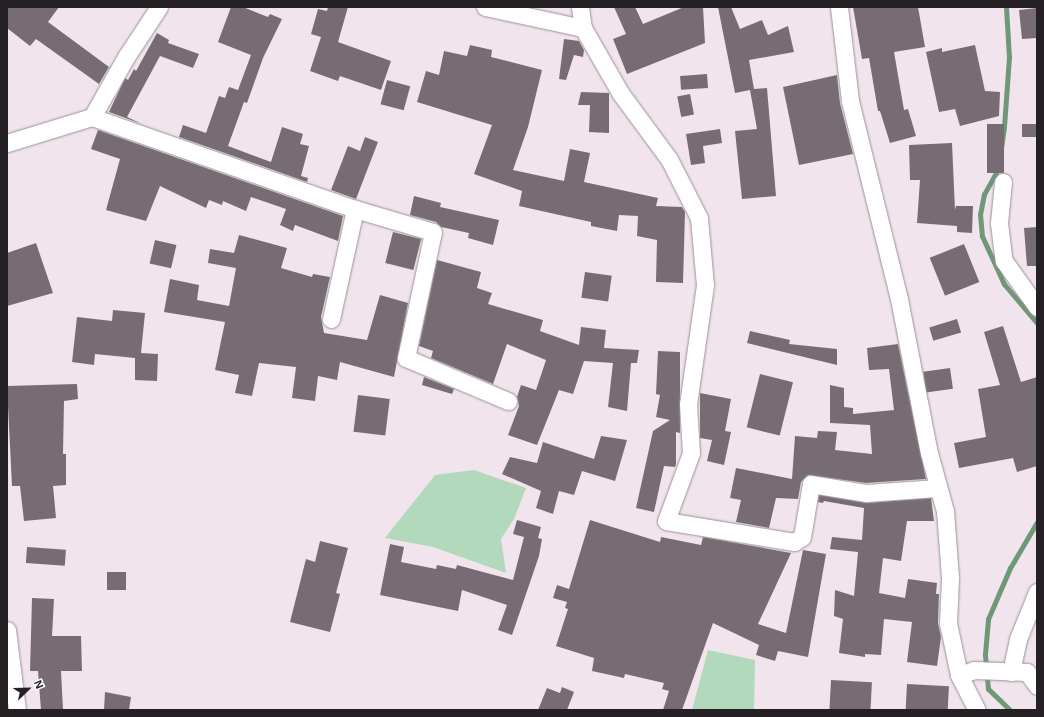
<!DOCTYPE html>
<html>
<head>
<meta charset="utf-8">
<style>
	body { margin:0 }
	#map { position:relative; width:1044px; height:717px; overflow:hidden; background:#f2e4ed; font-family:Arial,sans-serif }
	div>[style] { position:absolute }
	.green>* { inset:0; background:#b2d9bb }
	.stream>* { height:5px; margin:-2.5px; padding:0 2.5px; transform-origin:2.5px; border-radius:2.5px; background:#6e9878 }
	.building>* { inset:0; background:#786c74; transform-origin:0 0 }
	.roads { filter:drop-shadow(0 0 1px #9c9098) drop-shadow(0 0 1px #9c9098) }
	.minor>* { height:17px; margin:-8.5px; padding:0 8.5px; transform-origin:8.5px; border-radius:8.5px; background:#fff }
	span { translate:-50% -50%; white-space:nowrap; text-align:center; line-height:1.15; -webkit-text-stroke:3.5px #fff; paint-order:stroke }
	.frame { position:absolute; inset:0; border:8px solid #252024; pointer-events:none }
	.north { position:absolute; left:8px; top:669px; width:40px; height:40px; -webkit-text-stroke:3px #fff; paint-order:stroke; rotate:67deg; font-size:11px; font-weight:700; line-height:16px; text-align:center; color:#252024 }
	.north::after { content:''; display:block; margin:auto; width:14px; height:18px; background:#252024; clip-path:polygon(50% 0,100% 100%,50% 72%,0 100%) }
</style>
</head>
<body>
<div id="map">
	<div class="green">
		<div style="clip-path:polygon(474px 470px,526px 488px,514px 519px,501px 539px,506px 573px,433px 547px,385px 538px,435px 475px)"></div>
		<div style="clip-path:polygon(708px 650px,755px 660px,754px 710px,692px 710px)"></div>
	</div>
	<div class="stream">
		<div style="left:1006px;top:7px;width:50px;rotate:86.6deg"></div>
		<div style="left:1009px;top:57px;width:70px;rotate:94.1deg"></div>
		<div style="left:1004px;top:127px;width:42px;rotate:98.1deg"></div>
		<div style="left:998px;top:169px;width:29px;rotate:119deg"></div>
		<div style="left:984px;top:194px;width:20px;rotate:101deg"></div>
		<div style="left:980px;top:214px;width:22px;rotate:85deg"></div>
		<div style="left:982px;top:236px;width:53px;rotate:65.4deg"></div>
		<div style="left:1004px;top:284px;width:51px;rotate:49.8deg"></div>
		<div style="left:1010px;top:710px;width:30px;rotate:-136deg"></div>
		<div style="left:988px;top:689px;width:35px;rotate:-95deg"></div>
		<div style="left:985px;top:654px;width:35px;rotate:-85deg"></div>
		<div style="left:988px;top:619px;width:56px;rotate:-66.7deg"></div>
		<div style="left:1010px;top:568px;width:53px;rotate:-59.6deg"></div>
	</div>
	<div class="building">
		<div style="clip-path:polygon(7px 7px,59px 7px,48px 22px,109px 67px,99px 84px,36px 39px,30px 46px,7px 28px)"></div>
		<div style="clip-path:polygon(231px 7px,243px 7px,268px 17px,270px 14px,282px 19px,263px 58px,247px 103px,244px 102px,228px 146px,271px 162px,282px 127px,303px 134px,300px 144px,309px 146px,301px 176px,308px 178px,307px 182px,179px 137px,183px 125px,206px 133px,219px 96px,225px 98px,229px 87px,238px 90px,251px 55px,218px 42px)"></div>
		<div style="clip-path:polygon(328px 7px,348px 7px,338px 42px,391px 61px,381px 90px,340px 76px,338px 81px,310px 71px,321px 37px,311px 34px,318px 9px,327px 11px)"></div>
		<div style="clip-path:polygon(614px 7px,635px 7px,643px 24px,684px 7px,703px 7px,705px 43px,627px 74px,613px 39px,626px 34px)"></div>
		<div style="clip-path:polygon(718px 7px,731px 7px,740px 29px,762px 20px,768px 35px,788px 26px,794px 52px,749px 60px,754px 89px,767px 88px,776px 196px,742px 199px,735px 131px,757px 129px,750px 90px,735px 93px)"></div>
		<div style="clip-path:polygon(853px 7px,918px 7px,925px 47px,894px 52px,904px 110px,908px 109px,916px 136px,890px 143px,880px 111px,878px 111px,869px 58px,862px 59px)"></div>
		<div style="clip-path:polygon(1037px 8px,1037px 38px,1022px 39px,1019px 10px)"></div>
		<div style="clip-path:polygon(157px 33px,169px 40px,168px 43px,199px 54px,193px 68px,160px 56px,127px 117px,142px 124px,109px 112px,125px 78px,128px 80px,134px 69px,136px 71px)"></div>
		<div style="clip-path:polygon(564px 39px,579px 41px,584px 50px,583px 57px,574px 55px,566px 80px,559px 79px)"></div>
		<div style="clip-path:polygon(470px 45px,492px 50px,491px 57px,542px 70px,528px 127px,513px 170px,564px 181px,570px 149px,590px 153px,584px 182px,658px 198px,656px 206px,682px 207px,685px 212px,683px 283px,656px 282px,657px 240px,637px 236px,638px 216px,619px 215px,617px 231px,591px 226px,591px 222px,519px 206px,522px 191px,474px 174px,492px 125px,417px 102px,426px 71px,439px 75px,444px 51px,467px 56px)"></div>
		<div style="clip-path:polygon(975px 45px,985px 91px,1000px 92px,999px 116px,960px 126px,955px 109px,939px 112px,926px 52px,942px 48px,942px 52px)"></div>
		<div style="left:707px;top:74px;width:14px;height:27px;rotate:86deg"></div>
		<div style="clip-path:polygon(837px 75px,840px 103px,853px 154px,799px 165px,783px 87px)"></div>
		<div style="left:387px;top:80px;width:24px;height:25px;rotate:15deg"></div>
		<div style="clip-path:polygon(581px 92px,609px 93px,609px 133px,589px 132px,590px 105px,578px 105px)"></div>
		<div style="left:690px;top:94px;width:21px;height:13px;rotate:79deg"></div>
		<div style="left:987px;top:124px;width:17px;height:49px"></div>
		<div style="left:1022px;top:124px;width:15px;height:13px"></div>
		<div style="clip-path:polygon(720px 129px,722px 143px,703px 146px,705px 163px,691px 165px,686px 134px)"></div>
		<div style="clip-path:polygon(98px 130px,343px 216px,338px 241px,295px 225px,293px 231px,280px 225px,286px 209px,251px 197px,246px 211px,223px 201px,222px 205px,209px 200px,206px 208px,160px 186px,146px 221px,106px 210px,120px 159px,91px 149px)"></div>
		<div style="clip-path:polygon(365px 137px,378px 142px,356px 199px,331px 190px,348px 146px,360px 151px)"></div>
		<div style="clip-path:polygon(952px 143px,955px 210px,956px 206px,973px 206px,972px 233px,957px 232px,957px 226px,917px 223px,920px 180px,910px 180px,909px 145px)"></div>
		<div style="clip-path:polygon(414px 196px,441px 203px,440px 207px,499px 220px,493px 245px,468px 238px,469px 233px,441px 227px,436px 222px,410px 215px)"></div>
		<div style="clip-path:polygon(1037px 227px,1037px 266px,1027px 266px,1024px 228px)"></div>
		<div style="left:393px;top:232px;width:29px;height:32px;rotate:14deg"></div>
		<div style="clip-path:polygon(239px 235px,287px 248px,281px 268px,312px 277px,313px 274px,330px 277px,321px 317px,324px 333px,367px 340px,380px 295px,408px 303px,394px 377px,340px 362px,337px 380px,318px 376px,315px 401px,292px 398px,296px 367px,259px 363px,252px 396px,235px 393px,239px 375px,215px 370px,225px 322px,164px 312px,170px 279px,199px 285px,197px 300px,229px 306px,236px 268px,208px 263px,210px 249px,234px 253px)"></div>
		<div style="left:155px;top:240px;width:22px;height:24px;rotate:13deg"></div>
		<div style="clip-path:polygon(36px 243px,53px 293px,7px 306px,7px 253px)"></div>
		<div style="left:964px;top:244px;width:41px;height:37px;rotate:68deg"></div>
		<div style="clip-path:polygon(437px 260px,481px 272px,477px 288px,492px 293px,488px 304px,543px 320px,540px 331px,579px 345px,581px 327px,606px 330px,604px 348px,639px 350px,637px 363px,631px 363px,627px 411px,608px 407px,613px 363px,584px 361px,573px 394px,559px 390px,537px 445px,508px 435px,519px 406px,517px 397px,521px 385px,536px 390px,546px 360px,507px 344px,493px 384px,431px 358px,433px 351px,419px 346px)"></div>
		<div style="left:585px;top:272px;width:27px;height:26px;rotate:8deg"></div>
		<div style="clip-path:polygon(113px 310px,145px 313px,141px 353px,158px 354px,157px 381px,135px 380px,135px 358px,95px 354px,94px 365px,72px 362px,77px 317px,112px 321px)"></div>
		<div style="left:957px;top:319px;width:14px;height:29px;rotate:73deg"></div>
		<div style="clip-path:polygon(1003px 326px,1021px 382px,1037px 377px,1037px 466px,1017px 472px,1013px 458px,959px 468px,954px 443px,986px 437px,978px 389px,1000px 385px,984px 332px)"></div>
		<div style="clip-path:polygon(750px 331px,790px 340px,789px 344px,837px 349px,837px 365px,747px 343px)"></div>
		<div style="clip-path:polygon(898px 344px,926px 479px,866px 483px,808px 475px,801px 482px,798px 499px,776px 498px,769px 528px,736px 522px,741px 500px,730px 498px,736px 468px,792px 479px,795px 436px,817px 438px,818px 431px,837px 432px,835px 450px,872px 454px,870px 425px,830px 423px,830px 385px,844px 388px,844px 407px,853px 408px,853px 414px,894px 410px,889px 369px,869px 370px,867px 348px)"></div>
		<div style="clip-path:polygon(658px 351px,680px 352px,680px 433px,676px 432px,676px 464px,675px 467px,664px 466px,654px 512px,636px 508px,653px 431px,670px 420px,656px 417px,660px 395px,656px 394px)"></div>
		<div style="left:950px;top:368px;width:21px;height:27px;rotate:82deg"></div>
		<div style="left:760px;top:374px;width:34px;height:55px;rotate:14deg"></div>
		<div style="clip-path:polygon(424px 377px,454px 389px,452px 394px,422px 385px)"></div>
		<div style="clip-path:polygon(77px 384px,78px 399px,64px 401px,63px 454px,66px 454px,66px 485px,53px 486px,56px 518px,24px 521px,20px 486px,12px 486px,7px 386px)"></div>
		<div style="clip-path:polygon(700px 393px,731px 399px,725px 431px,731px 432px,724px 465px,707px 461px,712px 440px,700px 438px)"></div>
		<div style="left:358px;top:395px;width:32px;height:37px;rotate:7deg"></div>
		<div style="clip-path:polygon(601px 436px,627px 440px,615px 481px,582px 471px,574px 495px,559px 491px,553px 514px,536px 508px,541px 491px,502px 474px,510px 457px,537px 463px,543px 442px,594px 459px)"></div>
		<div style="clip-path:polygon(819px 495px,867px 503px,931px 498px,934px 521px,907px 521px,901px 561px,883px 558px,879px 593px,905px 598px,908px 579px,937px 583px,936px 594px,939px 594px,938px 623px,941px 637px,937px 666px,907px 662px,912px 622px,884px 619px,881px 655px,865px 654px,865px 657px,839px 653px,843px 619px,834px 616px,835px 590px,854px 596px,858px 552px,830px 549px,832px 537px,862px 540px,864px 508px,824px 501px,823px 503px,818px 502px)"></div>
		<div style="clip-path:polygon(517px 520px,541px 527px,538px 538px,542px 539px,539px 556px,512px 635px,498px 630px,507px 605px,462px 590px,458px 611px,380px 595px,390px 544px,404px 547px,401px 562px,436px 569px,437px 565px,456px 569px,457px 565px,513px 580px,524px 537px,513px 534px)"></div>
		<div style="clip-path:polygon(590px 520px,660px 542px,661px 537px,701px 545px,703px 537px,791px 553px,758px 624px,786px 633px,803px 550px,826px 554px,808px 657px,778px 651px,775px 661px,756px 655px,759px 645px,713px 623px,682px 710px,663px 710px,669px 691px,662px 689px,664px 683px,625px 674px,624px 678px,592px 671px,594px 658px,556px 646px,568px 609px,565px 608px,567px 602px,553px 598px,557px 585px,569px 589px)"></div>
		<div style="clip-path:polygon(320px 541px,348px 548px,336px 593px,340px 594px,330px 632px,290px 622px,306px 559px,315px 562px)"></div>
		<div style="left:27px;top:547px;width:39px;height:16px;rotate:4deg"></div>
		<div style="left:107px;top:572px;width:19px;height:18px"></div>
		<div style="clip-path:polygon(32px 598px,54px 599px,52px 636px,81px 636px,82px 671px,61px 671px,63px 710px,41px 710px,38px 671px,30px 671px)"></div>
		<div style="left:831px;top:680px;width:41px;height:29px;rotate:3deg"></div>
		<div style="left:907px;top:684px;width:42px;height:26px;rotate:3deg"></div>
		<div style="clip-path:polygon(562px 687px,574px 692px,567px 710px,538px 710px,547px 688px,560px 693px)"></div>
		<div style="clip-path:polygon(105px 692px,131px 697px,129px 710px,104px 710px)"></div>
	</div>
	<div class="roads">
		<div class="minor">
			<div style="left:485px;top:7px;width:100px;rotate:12.1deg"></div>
			<div style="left:583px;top:28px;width:76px;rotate:60.1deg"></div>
			<div style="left:621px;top:94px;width:81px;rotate:53.6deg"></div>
			<div style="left:669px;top:159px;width:66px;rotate:63deg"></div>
			<div style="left:699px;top:218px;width:67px;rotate:84.9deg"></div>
			<div style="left:705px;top:285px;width:120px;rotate:98.1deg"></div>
			<div style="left:688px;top:404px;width:49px;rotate:86.5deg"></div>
			<div style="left:691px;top:453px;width:72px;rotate:110.2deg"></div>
			<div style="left:666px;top:521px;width:130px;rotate:9.3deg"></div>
			<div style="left:794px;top:542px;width:9px;rotate:-32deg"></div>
			<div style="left:802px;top:537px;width:54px;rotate:-80.4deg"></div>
			<div style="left:811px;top:484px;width:56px;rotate:9.3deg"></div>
			<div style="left:866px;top:493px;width:72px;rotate:-4deg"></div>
			<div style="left:580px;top:7px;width:21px;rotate:82deg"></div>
			<div style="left:839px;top:7px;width:95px;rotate:83.3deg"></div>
			<div style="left:850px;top:101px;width:204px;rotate:76.1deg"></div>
			<div style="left:899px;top:299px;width:157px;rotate:79deg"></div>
			<div style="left:929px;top:453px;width:60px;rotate:74.6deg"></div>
			<div style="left:945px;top:511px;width:67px;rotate:85.7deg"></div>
			<div style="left:950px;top:578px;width:45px;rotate:92.5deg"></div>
			<div style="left:948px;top:623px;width:53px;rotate:78.1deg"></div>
			<div style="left:959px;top:675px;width:39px;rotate:63deg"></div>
			<div style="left:92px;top:117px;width:279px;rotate:19.3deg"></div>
			<div style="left:355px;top:209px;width:81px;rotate:16.4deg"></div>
			<div style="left:433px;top:232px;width:129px;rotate:102.1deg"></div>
			<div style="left:406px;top:358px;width:111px;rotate:22.9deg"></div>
			<div style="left:7px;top:143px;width:89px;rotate:-17deg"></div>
			<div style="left:92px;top:117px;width:69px;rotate:-60.5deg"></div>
			<div style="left:126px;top:57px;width:60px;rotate:-56.6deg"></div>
			<div style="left:1003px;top:182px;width:41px;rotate:95.6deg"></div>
			<div style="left:999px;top:223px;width:38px;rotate:83deg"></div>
			<div style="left:1004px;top:261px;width:57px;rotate:54.3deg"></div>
			<div style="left:331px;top:319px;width:113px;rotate:-77.7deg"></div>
			<div style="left:7px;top:630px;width:81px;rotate:82.9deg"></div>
			<div style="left:1011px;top:672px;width:34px;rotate:-78deg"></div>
			<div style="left:1018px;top:639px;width:51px;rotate:-68deg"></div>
			<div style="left:959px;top:675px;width:16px;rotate:-18deg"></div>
			<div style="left:974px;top:670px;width:53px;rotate:2.2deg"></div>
			<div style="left:1027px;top:672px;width:17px;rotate:54deg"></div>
		</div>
	</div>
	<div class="frame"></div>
	<div class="north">N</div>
</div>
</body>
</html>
